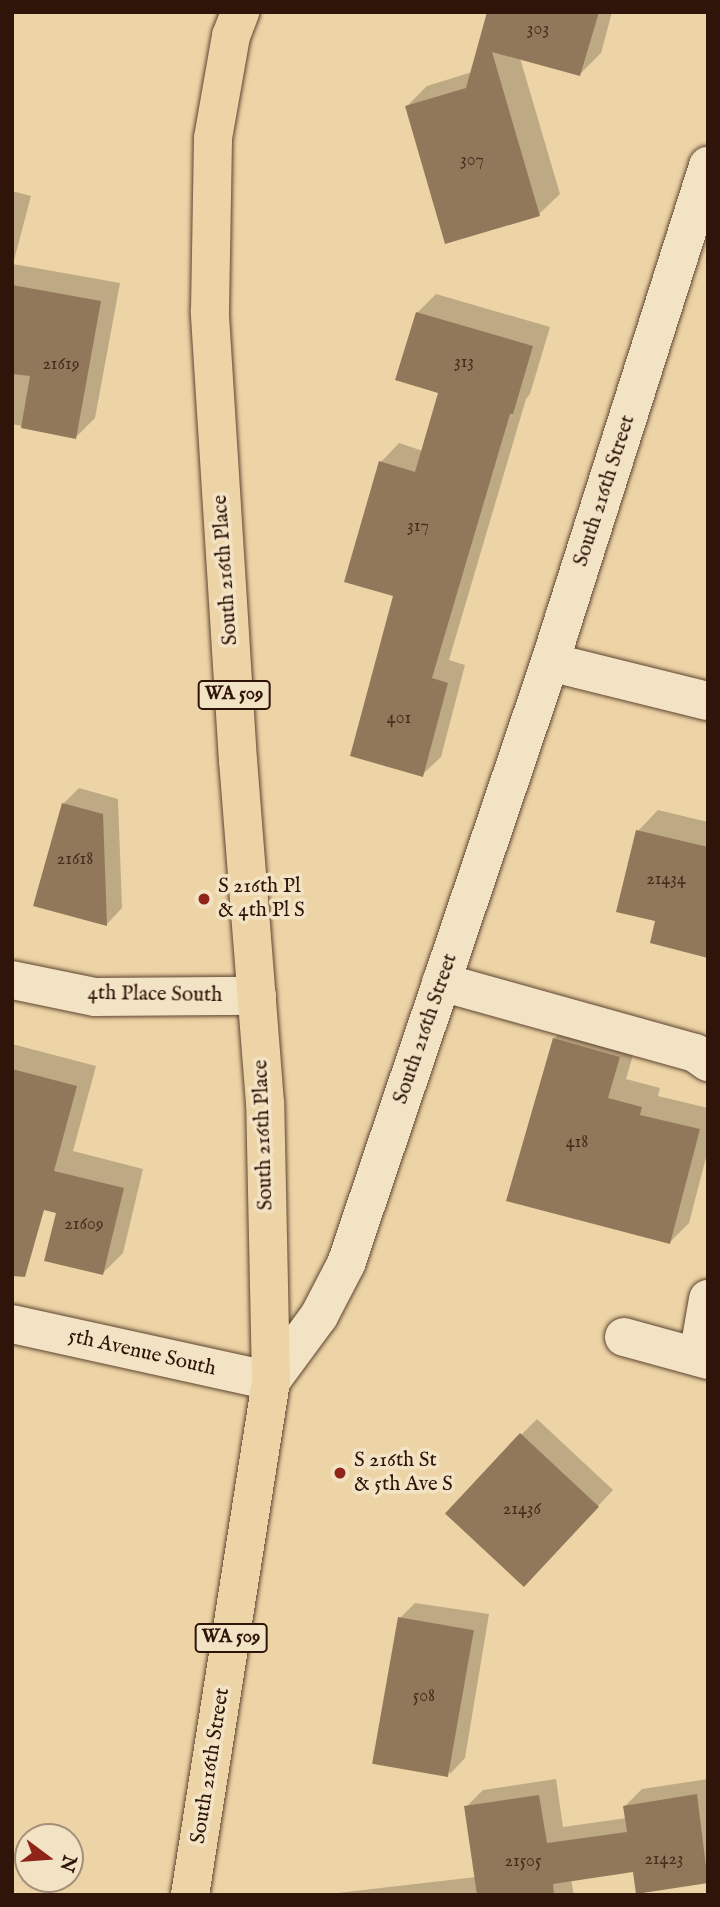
<!DOCTYPE html>
<html>
<head>
<meta charset="utf-8">
<style>
	body { margin:0 }
	#map { position:relative; width:720px; height:1907px; overflow:hidden; background:#edd4a6; font-family:"IM FELL English",serif }
	div>[style] { position:absolute }
	.shadow>* { inset:0; background:#0003 }
	.building>* { inset:0; background:#92785b; transform-origin:0 0 }
	.roads { filter:drop-shadow(0 0 2px #5e4430) drop-shadow(0 0 2px #5e4430) }
	.minor>* { height:38px; margin:-19px; padding:0 19px; transform-origin:19px; border-radius:19px; background:#f3e3c5 }
	.major>* { height:38px; margin:-19px; padding:0 19px; transform-origin:19px; border-radius:19px; background:#edd4a6 }
	.dots>* { width:19px; height:19px; translate:-50% -50%; box-sizing:border-box; border:4px solid #f3e3c5; border-radius:50% }
	span { translate:-50% -50%; white-space:nowrap; text-align:center; line-height:1.15; -webkit-text-stroke:7px #f3e3c5; paint-order:stroke }
	.number-label { font-size:18px; color:#482d1e }
	.number-label span { -webkit-text-stroke-width:0 }
	.shield-label span { padding:2px 5px; background:#f3e3c5; border:2px solid; border-radius:5px; -webkit-text-stroke-width:0 }
	.shield-label { font-size:19px; color:#2f1409; font-weight:700 }
	.street-label { font-size:21px; color:#2f1409 }
	.poi-label { font-size:21px; color:#2f1409 }
	.left { translate:0 -50%; text-align:left }
	.frame { position:absolute; inset:0; border:14px solid #2f1409; pointer-events:none }
	.north { position:absolute; left:14px; top:1823px; width:70px; height:70px; box-sizing:border-box; background:#f3e3c5; border:2px solid #a5907a; border-radius:50%; rotate:106deg; font-size:19px; font-weight:700; line-height:28px; text-align:center; color:#2f1409 }
	.north::after { content:''; display:block; margin:auto; width:24px; height:32px; background:#8f2418; clip-path:polygon(50% 0,100% 100%,50% 72%,0 100%) }
</style>
</head>
<body>
<div id="map">
	<div class="shadow">
		<div style="clip-path:polygon(489px 12px,612px 12px,601px 53px,580px 74px,520px 58px,560px 194px,539px 214px,407px 106px,427px 86px,472px 72px)"></div>
		<div style="clip-path:polygon(12px 191px,31px 196px,13px 264px,120px 283px,95px 418px,76px 437px,12px 424px)"></div>
		<div style="clip-path:polygon(436px 294px,550px 327px,530px 394px,526px 399px,449px 660px,465px 665px,441px 757px,422px 775px,395px 595px,381px 462px,399px 443px,423px 451px,440px 391px,417px 313px)"></div>
		<div style="clip-path:polygon(79px 788px,118px 799px,122px 908px,107px 924px,63px 804px)"></div>
		<div style="clip-path:polygon(658px 810px,708px 822px,708px 956px,657px 920px,638px 831px)"></div>
		<div style="clip-path:polygon(573px 1019px,638px 1038px,626px 1079px,660px 1088px,658px 1096px,708px 1108px,708px 1150px,689px 1223px,670px 1242px,554px 1039px)"></div>
		<div style="clip-path:polygon(12px 1044px,96px 1066px,73px 1151px,143px 1169px,123px 1253px,103px 1273px,58px 1212px,12px 1200px)"></div>
		<div style="clip-path:polygon(537px 1419px,613px 1490px,539px 1569px,521px 1435px)"></div>
		<div style="clip-path:polygon(415px 1603px,489px 1614px,465px 1758px,450px 1774px,400px 1618px)"></div>
		<div style="clip-path:polygon(556px 1779px,563px 1827px,627px 1818px,625px 1806px,642px 1789px,708px 1779px,708px 1881px,634px 1870px,571px 1879px,574px 1895px,320px 1895px,476px 1877px,466px 1807px,483px 1790px)"></div>
	</div>
	<div class="building">
		<div style="clip-path:polygon(487px 12px,599px 12px,580px 76px,492px 52px,540px 216px,445px 244px,405px 106px,466px 88px)"></div>
		<div style="clip-path:polygon(12px 285px,101px 301px,76px 439px,21px 428px,30px 376px,12px 374px)"></div>
		<div style="clip-path:polygon(416px 312px,533px 346px,513px 414px,510px 414px,432px 678px,448px 683px,423px 777px,350px 756px,393px 596px,344px 582px,379px 461px,415px 472px,438px 393px,395px 380px)"></div>
		<div style="clip-path:polygon(62px 803px,103px 814px,107px 926px,33px 906px)"></div>
		<div style="clip-path:polygon(636px 830px,708px 847px,708px 958px,650px 943px,655px 921px,616px 912px)"></div>
		<div style="clip-path:polygon(553px 1038px,620px 1057px,608px 1098px,642px 1107px,640px 1115px,700px 1129px,670px 1244px,506px 1201px)"></div>
		<div style="clip-path:polygon(12px 1069px,77px 1086px,54px 1171px,124px 1188px,103px 1275px,44px 1261px,56px 1213px,44px 1210px,25px 1277px,12px 1276px)"></div>
		<div style="left:520px;top:1433px;width:108px;height:110px;rotate:43deg"></div>
		<div style="left:398px;top:1617px;width:77px;height:149px;rotate:10deg"></div>
		<div style="clip-path:polygon(697px 1794px,708px 1883px,636px 1894px,633px 1872px,553px 1884px,554px 1895px,477px 1895px,464px 1806px,539px 1795px,547px 1843px,627px 1832px,623px 1806px)"></div>
	</div>
	<div class="roads">
		<div class="minor">
			<div style="left:550px;top:662px;width:163px;rotate:13.9deg"></div>
			<div style="left:12px;top:980px;width:85px;rotate:11.6deg"></div>
			<div style="left:95px;top:997px;width:162px;rotate:-0.4deg"></div>
			<div style="left:441px;top:982px;width:264px;rotate:15.6deg"></div>
			<div style="left:695px;top:1053px;width:16px;rotate:35deg"></div>
			<div style="left:12px;top:1324px;width:265px;rotate:12.4deg"></div>
			<div style="left:271px;top:1381px;width:81px;rotate:-53.6deg"></div>
			<div style="left:319px;top:1316px;width:59px;rotate:-62.6deg"></div>
			<div style="left:346px;top:1264px;width:636px;rotate:-71.28deg"></div>
			<div style="left:550px;top:662px;width:521px;rotate:-72.33deg"></div>
			<div style="left:624px;top:1337px;width:87px;rotate:15.3deg"></div>
			<div style="left:698px;top:1357px;width:59px;rotate:-80.2deg"></div>
		</div>
		<div class="major">
			<div style="left:190px;top:1895px;width:520px;rotate:-81.04deg"></div>
			<div style="left:271px;top:1381px;width:278px;rotate:-91.2deg"></div>
			<div style="left:265px;top:1103px;width:343px;rotate:-94.5deg"></div>
			<div style="left:238px;top:761px;width:451px;rotate:-93.6deg"></div>
			<div style="left:210px;top:311px;width:173px;rotate:-89deg"></div>
			<div style="left:213px;top:138px;width:104px;rotate:-80deg"></div>
			<div style="left:231px;top:36px;width:26px;rotate:-69deg"></div>
		</div>
	</div>
	<div class="dots">
		<div style="left:204px;top:899px;background:#8f2418"></div>
		<div style="left:340px;top:1473px;background:#8f2418"></div>
	</div>
	<div class="number-label">
		<span style="left:538px;top:30px">303</span>
		<span style="left:472px;top:161px">307</span>
		<span style="left:464px;top:363px">313</span>
		<span style="left:61px;top:365px">21619</span>
		<span style="left:418px;top:527px">317</span>
		<span style="left:399px;top:719px">401</span>
		<span style="left:75px;top:860px">21618</span>
		<span style="left:666px;top:880px">21434</span>
		<span style="left:577px;top:1143px">418</span>
		<span style="left:84px;top:1225px">21609</span>
		<span style="left:522px;top:1510px">21436</span>
		<span style="left:424px;top:1697px">508</span>
		<span style="left:664px;top:1860px">21423</span>
		<span style="left:523px;top:1862px">21505</span>
	</div>
	<div class="shield-label">
		<span style="left:234px;top:695px">WA 509</span>
		<span style="left:231px;top:1638px">WA 509</span>
	</div>
	<div class="street-label">
		<span style="left:605px;top:491px;rotate:-72deg">South 216th Street</span>
		<span style="left:226px;top:570px;rotate:-94deg">South 216th Place</span>
		<span style="left:155px;top:995px;rotate:1deg">4th Place South</span>
		<span style="left:426px;top:1029px;rotate:-71deg">South 216th Street</span>
		<span style="left:264px;top:1135px;rotate:-92deg">South 216th Place</span>
		<span style="left:142px;top:1353px;rotate:13deg">5th Avenue South</span>
		<span style="left:211px;top:1766px;rotate:-81deg">South 216th Street</span>
	</div>
	<div class="poi-label">
		<span class="left" style="left:218px;top:899px">S 216th Pl<br>&amp; 4th Pl S</span>
		<span class="left" style="left:354px;top:1473px">S 216th St<br>&amp; 5th Ave S</span>
	</div>
	<div class="frame"></div>
	<div class="north">N</div>
</div>
</body>
</html>
